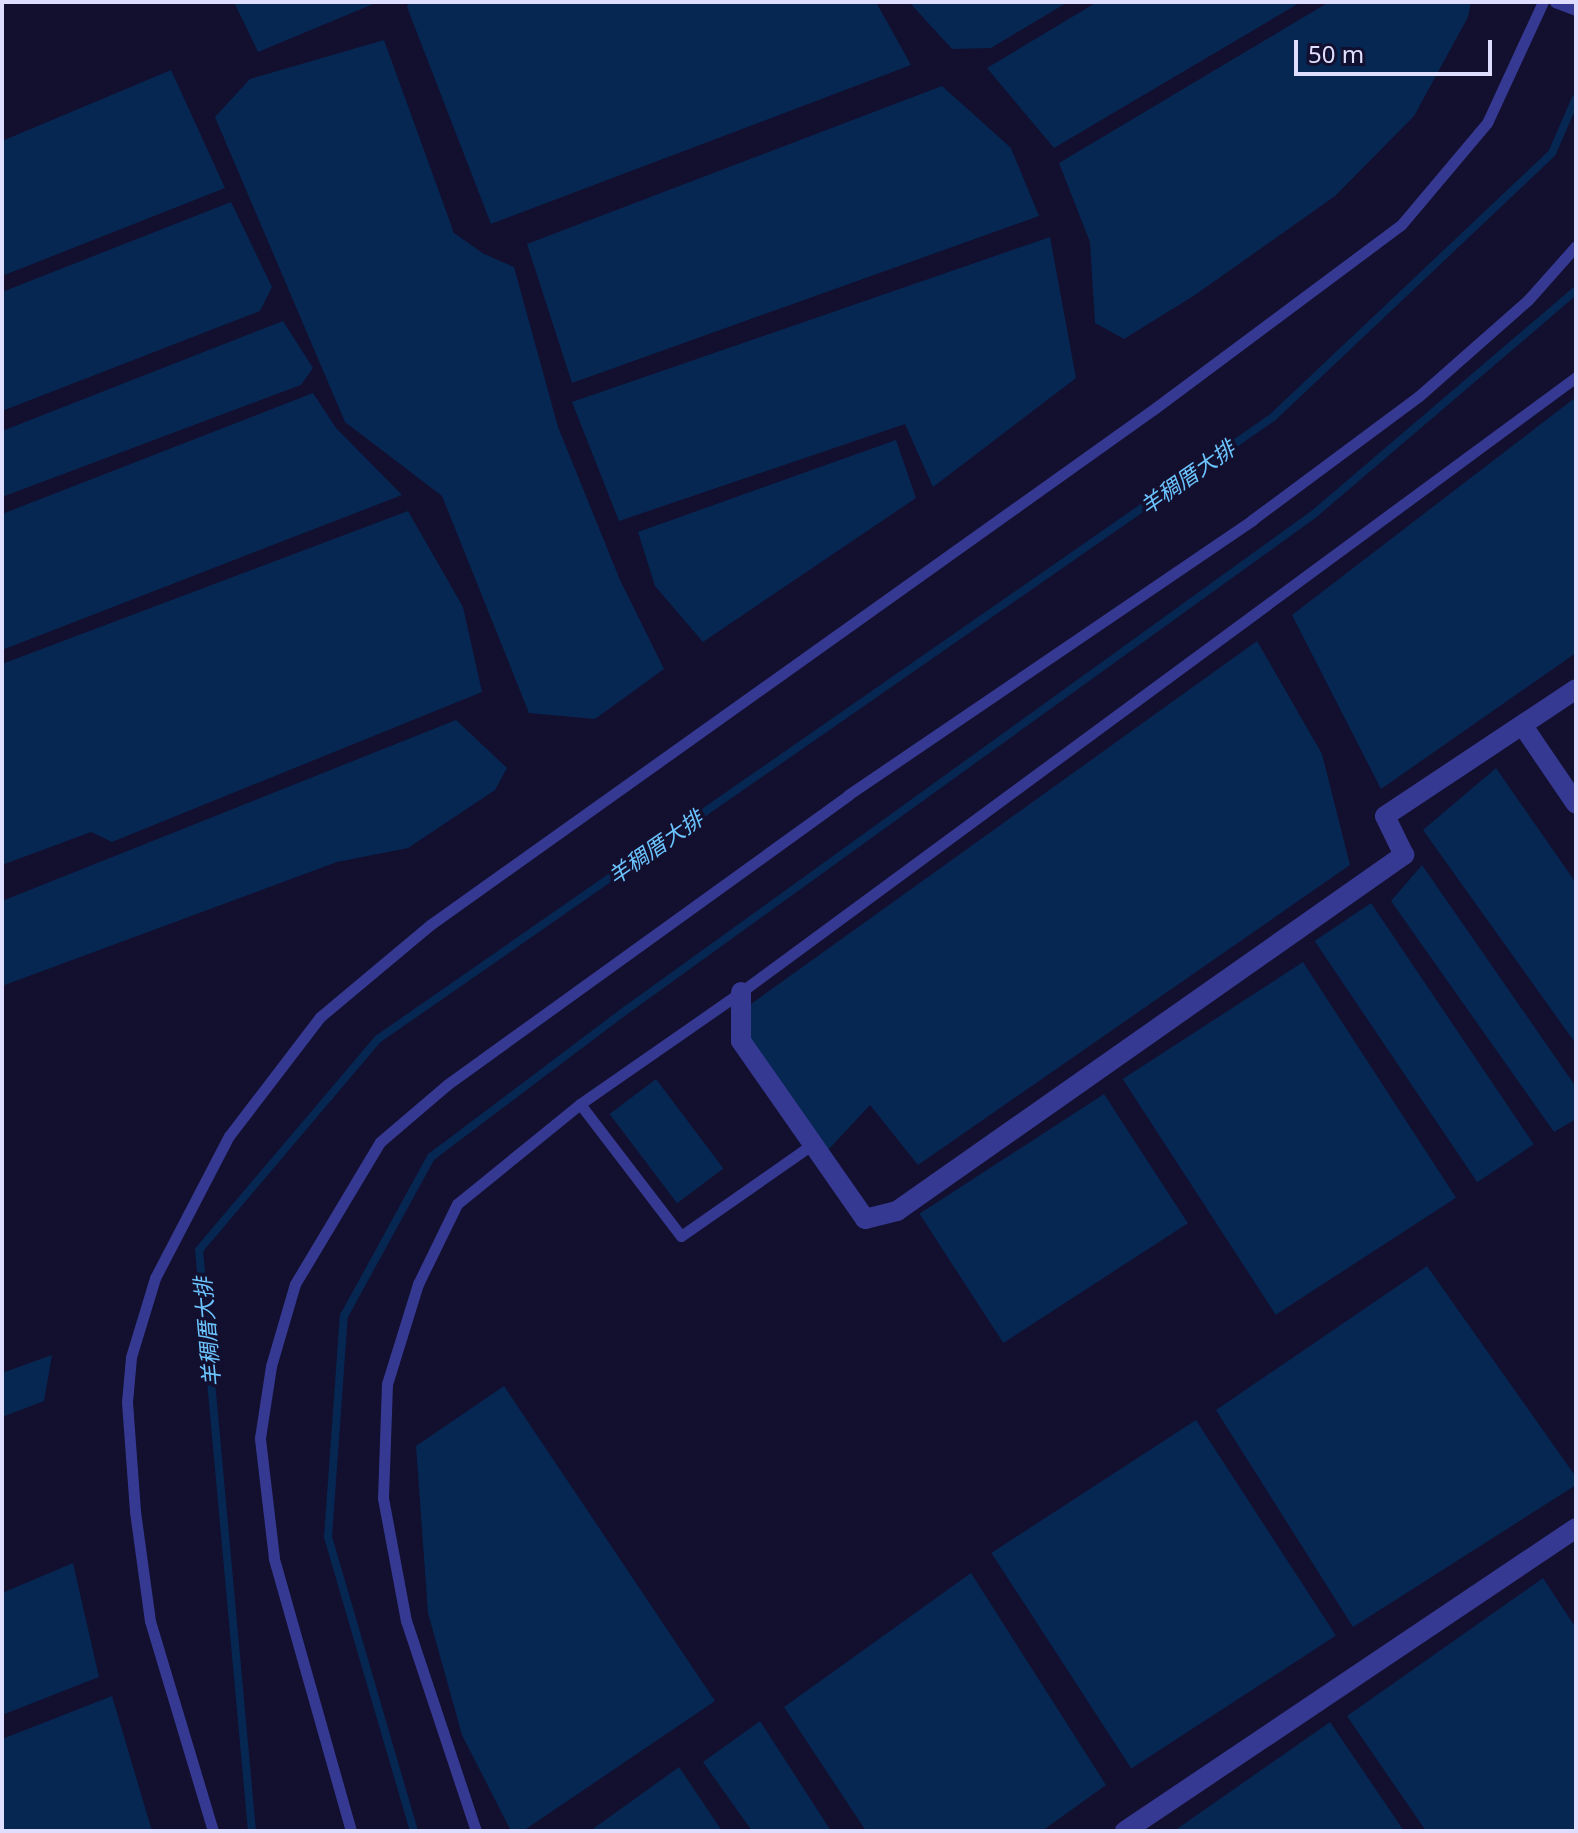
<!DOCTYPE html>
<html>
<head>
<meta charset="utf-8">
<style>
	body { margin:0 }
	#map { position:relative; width:1578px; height:1833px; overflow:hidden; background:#130f2f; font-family:"Noto Sans","Noto Sans TC",sans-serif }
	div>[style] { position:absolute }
	.water>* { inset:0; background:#062752; transform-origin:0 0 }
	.stream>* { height:8px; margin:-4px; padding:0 4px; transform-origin:4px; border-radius:4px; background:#062752 }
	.lane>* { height:11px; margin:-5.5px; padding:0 5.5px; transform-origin:5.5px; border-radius:5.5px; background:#363992 }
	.street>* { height:20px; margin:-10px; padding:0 10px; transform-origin:10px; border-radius:10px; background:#363992 }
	span { translate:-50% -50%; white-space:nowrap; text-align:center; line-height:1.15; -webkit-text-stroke:7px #130f2f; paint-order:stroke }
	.water-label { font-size:22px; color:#6cc5ff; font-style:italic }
	.frame { position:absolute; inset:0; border:4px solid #dfdeff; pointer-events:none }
	.scale { position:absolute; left:1294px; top:40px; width:198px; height:36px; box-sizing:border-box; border:4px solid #dfdeff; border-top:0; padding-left:10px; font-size:24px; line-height:28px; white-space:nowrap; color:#dfdeff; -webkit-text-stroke:6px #130f2f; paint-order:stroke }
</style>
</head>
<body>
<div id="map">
	<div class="water">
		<div style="clip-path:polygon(234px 2px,378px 2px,258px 52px)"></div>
		<div style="clip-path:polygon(409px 2px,876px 2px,911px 65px,491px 224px,407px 7px)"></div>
		<div style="clip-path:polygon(909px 2px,1068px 2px,991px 48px,952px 49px)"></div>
		<div style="clip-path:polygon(1097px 2px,1301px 2px,1054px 148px,987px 68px)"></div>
		<div style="clip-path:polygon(1329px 2px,1471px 2px,1468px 17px,1414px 116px,1335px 196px,1195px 295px,1124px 339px,1095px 323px,1090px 242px,1059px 163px)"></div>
		<div style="clip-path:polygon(384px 40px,454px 233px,484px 254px,514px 267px,558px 427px,620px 580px,664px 669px,595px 719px,529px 713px,442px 496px,345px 422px,215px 117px,250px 79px)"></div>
		<div style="clip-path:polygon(171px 70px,225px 188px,2px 276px,2px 141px)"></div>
		<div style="clip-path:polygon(942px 86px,1011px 148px,1039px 216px,572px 383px,527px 244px)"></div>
		<div style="clip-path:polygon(231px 202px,272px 287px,260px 311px,2px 411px,2px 292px)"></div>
		<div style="clip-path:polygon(1050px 237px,1076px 378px,933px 487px,905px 424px,619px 521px,572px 402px)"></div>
		<div style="clip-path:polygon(283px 321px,313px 368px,301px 385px,2px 497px,2px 431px)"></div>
		<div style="clip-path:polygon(313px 393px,336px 428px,402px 495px,2px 650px,2px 514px)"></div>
		<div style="clip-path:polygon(1576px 397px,1576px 653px,1381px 789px,1292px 615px)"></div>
		<div style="clip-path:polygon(896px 440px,916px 498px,703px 642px,655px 586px,638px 532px)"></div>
		<div style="clip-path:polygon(408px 511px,463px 607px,482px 692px,112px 842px,91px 832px,2px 865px,2px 664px)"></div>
		<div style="clip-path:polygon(1257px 641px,1322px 754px,1350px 865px,918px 1165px,870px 1105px,828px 1150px,748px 1040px,751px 1004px)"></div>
		<div style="clip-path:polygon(456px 720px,507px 768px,495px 790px,408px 848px,337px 862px,2px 986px,2px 901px)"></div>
		<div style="clip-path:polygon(1496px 768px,1576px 883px,1576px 1044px,1423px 830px)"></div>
		<div style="clip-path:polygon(1422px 865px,1576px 1087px,1576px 1119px,1554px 1132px,1391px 901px)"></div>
		<div style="left:1371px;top:903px;width:291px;height:68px;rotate:56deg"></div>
		<div style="left:1303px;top:962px;width:281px;height:215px;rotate:57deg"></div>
		<div style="left:656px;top:1079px;width:112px;height:58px;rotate:53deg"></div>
		<div style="left:1104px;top:1094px;width:154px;height:220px;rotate:57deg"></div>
		<div style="clip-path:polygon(1427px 1266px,1576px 1477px,1576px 1485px,1353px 1627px,1216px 1410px)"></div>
		<div style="clip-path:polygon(52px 1355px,44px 1401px,2px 1417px,2px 1373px)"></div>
		<div style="clip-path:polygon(504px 1386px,715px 1701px,523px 1831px,511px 1831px,462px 1735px,428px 1613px,416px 1446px)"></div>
		<div style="left:1196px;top:1420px;width:257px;height:244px;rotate:57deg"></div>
		<div style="clip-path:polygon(73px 1563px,99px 1677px,2px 1715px,2px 1593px)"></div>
		<div style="clip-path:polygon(971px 1573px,1106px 1785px,1042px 1831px,866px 1831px,784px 1707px)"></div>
		<div style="clip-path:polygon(1543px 1578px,1576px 1628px,1576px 1831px,1426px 1831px,1347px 1716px)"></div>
		<div style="clip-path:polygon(112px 1696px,152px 1831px,2px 1831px,2px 1739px)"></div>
		<div style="clip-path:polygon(760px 1721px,831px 1831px,752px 1831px,703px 1762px)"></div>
		<div style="clip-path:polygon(1330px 1722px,1404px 1831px,1174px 1831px)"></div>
		<div style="clip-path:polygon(679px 1767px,722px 1831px,590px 1831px)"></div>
	</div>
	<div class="stream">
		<div style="left:252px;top:1831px;width:583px;rotate:-95.21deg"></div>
		<div style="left:199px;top:1250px;width:277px;rotate:-49.7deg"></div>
		<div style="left:378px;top:1039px;width:1090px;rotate:-34.8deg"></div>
		<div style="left:1273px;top:417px;width:384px;rotate:-43.4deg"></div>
		<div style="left:1552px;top:153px;width:60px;rotate:-66.4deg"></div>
		<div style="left:414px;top:1831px;width:306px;rotate:-106.3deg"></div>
		<div style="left:328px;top:1537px;width:222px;rotate:-85.9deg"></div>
		<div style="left:344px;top:1316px;width:181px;rotate:-61.3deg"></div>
		<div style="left:431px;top:1157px;width:248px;rotate:-37deg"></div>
		<div style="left:629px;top:1008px;width:845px;rotate:-35.8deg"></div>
		<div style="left:1314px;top:514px;width:345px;rotate:-40.5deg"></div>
	</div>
	<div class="lane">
		<div style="left:1555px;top:2px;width:22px;rotate:21deg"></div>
		<div style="left:580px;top:1104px;width:166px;rotate:52.6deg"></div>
		<div style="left:681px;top:1236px;width:161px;rotate:-34.9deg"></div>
		<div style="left:213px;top:1831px;width:219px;rotate:-106.7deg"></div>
		<div style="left:150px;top:1621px;width:111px;rotate:-97.8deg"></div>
		<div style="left:135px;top:1511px;width:109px;rotate:-94.2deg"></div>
		<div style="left:127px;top:1402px;width:45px;rotate:-84.9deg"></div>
		<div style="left:131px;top:1357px;width:83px;rotate:-73.1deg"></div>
		<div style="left:155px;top:1278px;width:160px;rotate:-62.5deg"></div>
		<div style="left:229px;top:1136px;width:150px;rotate:-52.6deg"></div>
		<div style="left:320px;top:1017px;width:143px;rotate:-39.9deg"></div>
		<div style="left:430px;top:925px;width:889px;rotate:-35.48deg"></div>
		<div style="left:1154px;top:409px;width:308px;rotate:-36.7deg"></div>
		<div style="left:1401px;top:225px;width:133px;rotate:-49.9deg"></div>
		<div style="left:1487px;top:123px;width:133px;rotate:-65.2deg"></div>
		<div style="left:351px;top:1831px;width:284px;rotate:-105.8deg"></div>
		<div style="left:274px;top:1558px;width:121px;rotate:-96.7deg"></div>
		<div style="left:260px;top:1438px;width:73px;rotate:-81.3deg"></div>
		<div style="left:271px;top:1366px;width:85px;rotate:-73.7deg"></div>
		<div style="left:295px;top:1284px;width:165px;rotate:-59.1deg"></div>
		<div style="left:380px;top:1142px;width:89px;rotate:-40.5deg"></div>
		<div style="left:448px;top:1084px;width:493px;rotate:-35.8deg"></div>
		<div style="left:848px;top:795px;width:489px;rotate:-34.2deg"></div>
		<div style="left:1252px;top:520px;width:208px;rotate:-36.6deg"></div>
		<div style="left:1419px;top:396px;width:145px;rotate:-41.4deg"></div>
		<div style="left:1528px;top:300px;width:72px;rotate:-48.4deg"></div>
		<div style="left:476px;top:1831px;width:221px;rotate:-108.4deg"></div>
		<div style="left:406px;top:1621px;width:125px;rotate:-100.6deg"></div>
		<div style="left:383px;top:1498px;width:114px;rotate:-88deg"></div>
		<div style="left:387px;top:1384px;width:105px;rotate:-72.8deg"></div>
		<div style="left:418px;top:1284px;width:89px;rotate:-64deg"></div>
		<div style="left:457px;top:1204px;width:159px;rotate:-39.1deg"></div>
		<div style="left:580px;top:1104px;width:196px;rotate:-34.8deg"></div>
		<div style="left:741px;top:992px;width:1037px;rotate:-36.37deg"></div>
	</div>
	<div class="street">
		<div style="left:1523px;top:726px;width:94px;rotate:55.8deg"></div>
		<div style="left:741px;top:992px;width:49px;rotate:90deg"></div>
		<div style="left:741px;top:1041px;width:217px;rotate:55.1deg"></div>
		<div style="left:865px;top:1219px;width:33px;rotate:-14deg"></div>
		<div style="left:897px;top:1211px;width:620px;rotate:-35.08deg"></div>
		<div style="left:1404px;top:855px;width:43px;rotate:-116deg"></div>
		<div style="left:1385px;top:816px;width:229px;rotate:-33.6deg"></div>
		<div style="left:1125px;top:1831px;width:543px;rotate:-33.89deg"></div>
	</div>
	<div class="water-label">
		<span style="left:1187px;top:477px;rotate:-35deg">羊稠厝大排</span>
		<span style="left:655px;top:847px;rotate:-35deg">羊稠厝大排</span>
		<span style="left:207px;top:1332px;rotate:-95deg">羊稠厝大排</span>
	</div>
	<div class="frame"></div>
	<div class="scale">50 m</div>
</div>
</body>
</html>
